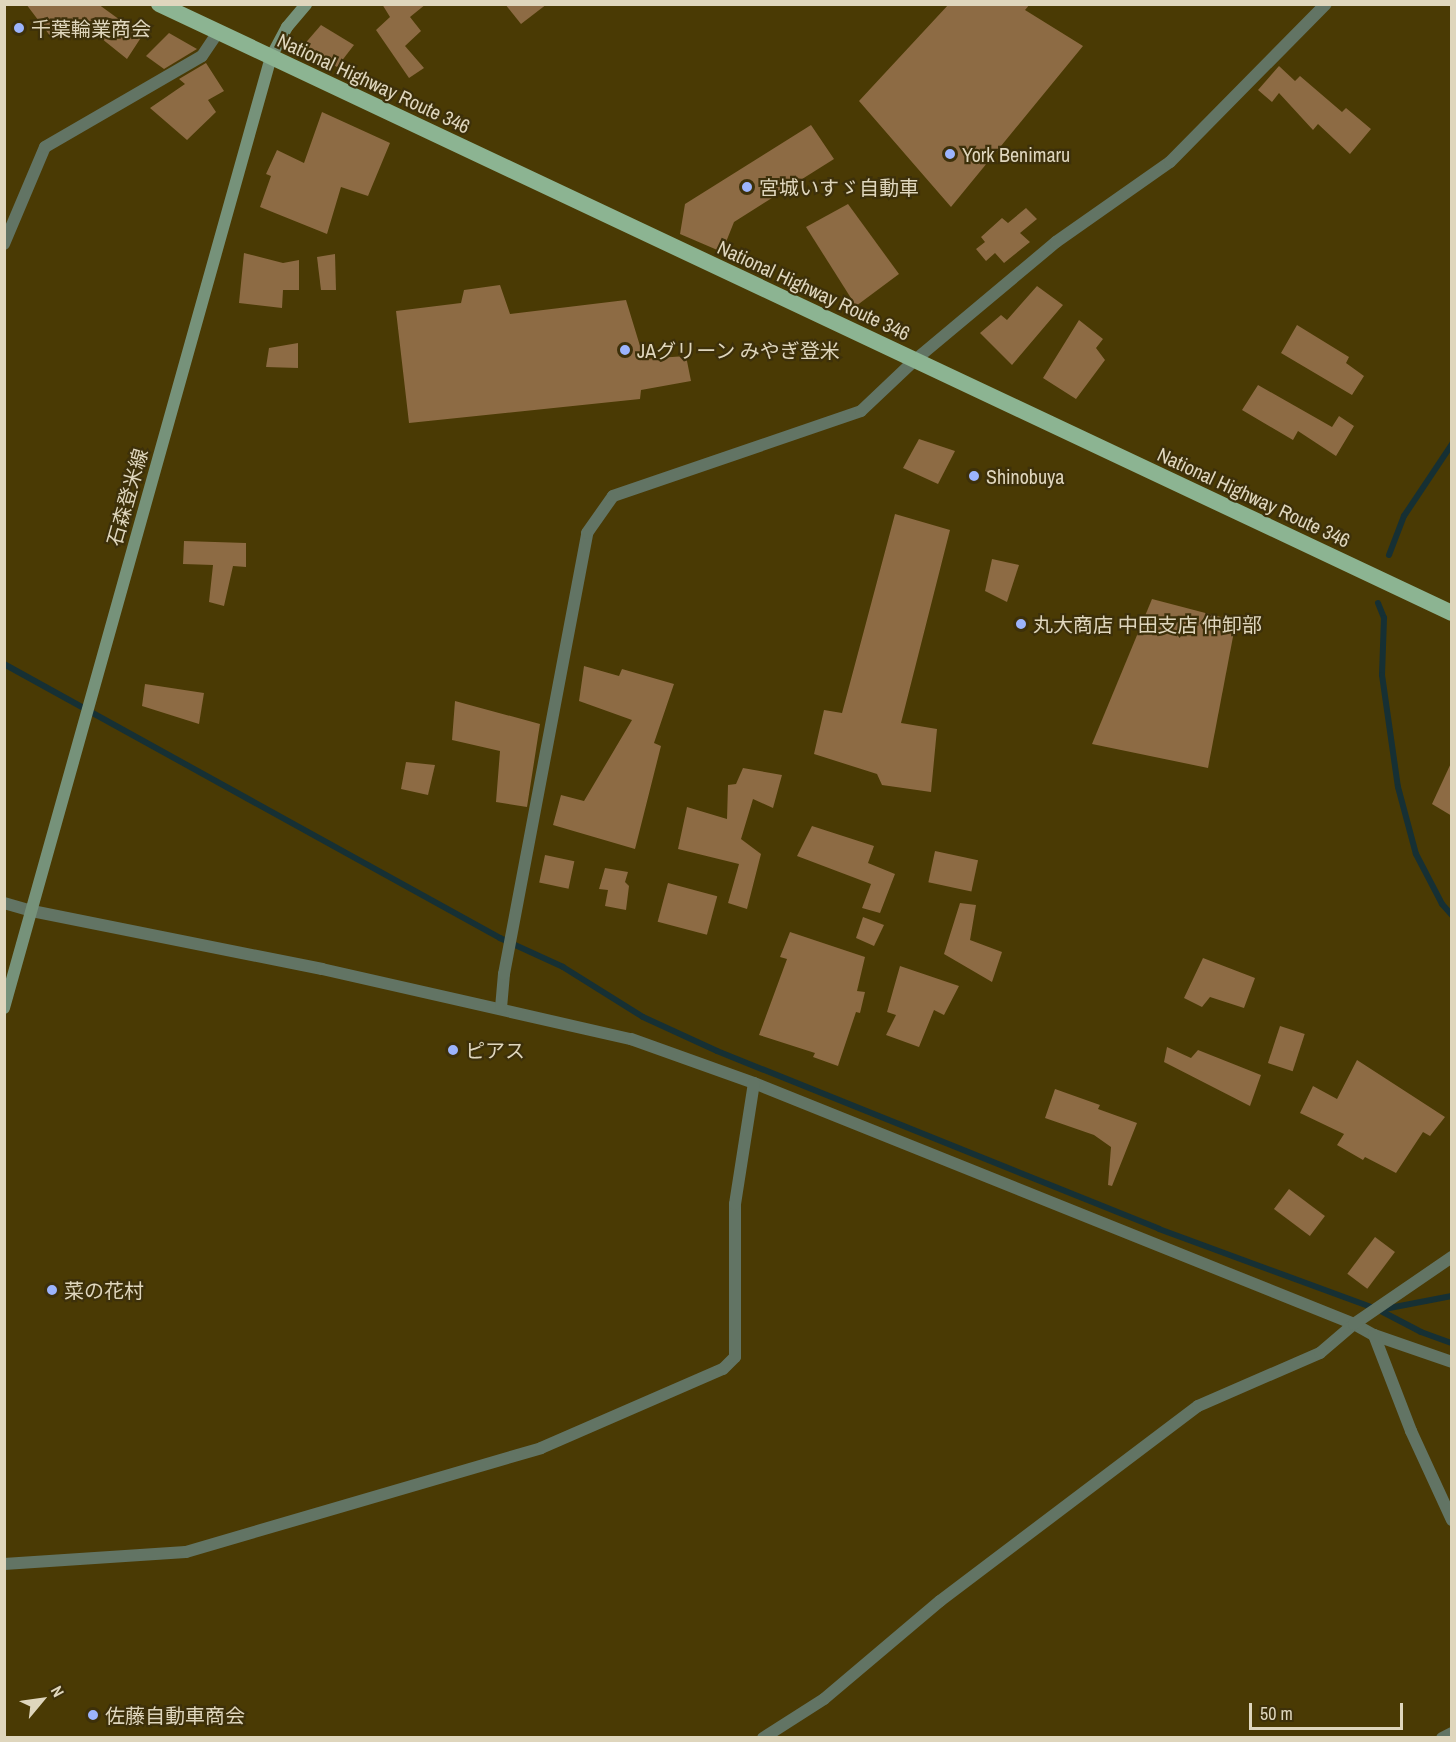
<!DOCTYPE html>
<html>
<head>
<meta charset="utf-8">
<style>
	body { margin:0 }
	#map { position:relative; width:1456px; height:1742px; overflow:hidden; background:#4a3a04; font-family:"Archivo Narrow","Noto Sans JP",sans-serif }
	div>[style] { position:absolute }
	.stream>* { height:6px; margin:-3px; padding:0 3px; transform-origin:3px; border-radius:3px; background:#163034 }
	.building>* { inset:0; background:#8d6b44; transform-origin:0 0 }
	.minor>* { height:12px; margin:-6px; padding:0 6px; transform-origin:6px; border-radius:6px; background:#627464 }
	.secondary>* { height:12px; margin:-6px; padding:0 6px; transform-origin:6px; border-radius:6px; background:#76927a }
	.trunk>* { height:16px; margin:-8px; padding:0 8px; transform-origin:8px; border-radius:8px; background:#8cb492 }
	.dots>* { width:16px; height:16px; translate:-50% -50%; box-sizing:border-box; border:3px solid #3d300a; border-radius:50% }
	span { translate:-50% -50%; white-space:nowrap; text-align:center; line-height:1.15; -webkit-text-stroke:4.5px #3d300a; paint-order:stroke }
	.poi-label { font-size:20px; color:#dfd6bd }
	.left { translate:0 -50%; text-align:left }
	.street-label { font-size:20px; color:#dfd6bd }
	.frame { position:absolute; inset:0; border:6px solid #dfd6bd; pointer-events:none }
	.north { position:absolute; left:12px; top:1670px; width:60px; height:60px; -webkit-text-stroke:4px #3d300a; paint-order:stroke; rotate:61deg; font-size:16px; font-weight:700; line-height:24px; text-align:center; color:#dfd6bd }
	.north::after { content:''; display:block; margin:auto; width:21px; height:27px; background:#dfd6bd; clip-path:polygon(50% 0,100% 100%,50% 72%,0 100%) }
	.scale { position:absolute; left:1249px; top:1703px; width:154px; height:27px; box-sizing:border-box; border:3px solid #dfd6bd; border-top:0; padding-left:8px; font-size:18px; line-height:21px; white-space:nowrap; color:#dfd6bd; -webkit-text-stroke:4px #3d300a; paint-order:stroke }
</style>
</head>
<body>
<div id="map">
	<div class="stream">
		<div style="left:1389px;top:555px;width:42px;rotate:-69deg"></div>
		<div style="left:1404px;top:516px;width:87px;rotate:-56.3deg"></div>
		<div style="left:1378px;top:603px;width:16px;rotate:68deg"></div>
		<div style="left:1384px;top:618px;width:57px;rotate:92deg"></div>
		<div style="left:1382px;top:675px;width:113px;rotate:81.9deg"></div>
		<div style="left:1398px;top:787px;width:69px;rotate:75deg"></div>
		<div style="left:1416px;top:854px;width:56px;rotate:62.5deg"></div>
		<div style="left:1442px;top:904px;width:15px;rotate:48deg"></div>
		<div style="left:4px;top:664px;width:567px;rotate:28.92deg"></div>
		<div style="left:500px;top:938px;width:69px;rotate:24.7deg"></div>
		<div style="left:563px;top:967px;width:94px;rotate:32deg"></div>
		<div style="left:643px;top:1017px;width:81px;rotate:24.7deg"></div>
		<div style="left:717px;top:1051px;width:476px;rotate:21.9deg"></div>
		<div style="left:1159px;top:1229px;width:234px;rotate:20.2deg"></div>
		<div style="left:1379px;top:1310px;width:74px;rotate:-10.9deg"></div>
		<div style="left:1379px;top:1310px;width:47px;rotate:27.6deg"></div>
		<div style="left:1421px;top:1332px;width:33px;rotate:20deg"></div>
	</div>
	<div class="building">
		<div style="clip-path:polygon(26px 4px,98px 4px,142px 36px,127px 59px,81px 22px,51px 37px)"></div>
		<div style="clip-path:polygon(382px 4px,426px 4px,410px 17px,421px 31px,405px 46px,424px 68px,409px 78px,376px 30px,390px 17px)"></div>
		<div style="clip-path:polygon(505px 4px,547px 4px,521px 24px)"></div>
		<div style="clip-path:polygon(949px 4px,1030px 4px,1025px 10px,1083px 46px,951px 207px,859px 101px)"></div>
		<div style="clip-path:polygon(321px 25px,354px 45px,337px 67px,302px 47px)"></div>
		<div style="clip-path:polygon(169px 33px,197px 49px,164px 69px,146px 56px)"></div>
		<div style="clip-path:polygon(206px 63px,224px 91px,208px 100px,216px 112px,187px 140px,150px 108px,185px 84px,179px 79px)"></div>
		<div style="clip-path:polygon(1279px 66px,1295px 81px,1300px 76px,1342px 112px,1346px 108px,1371px 129px,1350px 154px,1318px 124px,1313px 130px,1279px 93px,1272px 102px,1258px 90px)"></div>
		<div style="clip-path:polygon(322px 112px,390px 143px,368px 196px,341px 187px,327px 234px,260px 207px,271px 176px,266px 174px,277px 150px,304px 163px)"></div>
		<div style="clip-path:polygon(811px 125px,834px 159px,734px 222px,722px 252px,680px 234px,685px 204px)"></div>
		<div style="clip-path:polygon(848px 204px,899px 274px,856px 306px,806px 227px)"></div>
		<div style="clip-path:polygon(1026px 208px,1037px 219px,1020px 233px,1030px 242px,1004px 263px,995px 253px,986px 261px,976px 249px,985px 242px,981px 237px,1002px 218px,1008px 223px)"></div>
		<div style="clip-path:polygon(244px 253px,283px 263px,299px 260px,299px 290px,283px 290px,282px 308px,239px 303px)"></div>
		<div style="clip-path:polygon(335px 254px,336px 290px,321px 290px,317px 257px)"></div>
		<div style="clip-path:polygon(500px 285px,510px 314px,626px 300px,644px 359px,686px 356px,691px 381px,641px 390px,640px 399px,409px 423px,396px 311px,461px 303px,464px 290px)"></div>
		<div style="clip-path:polygon(1037px 286px,1063px 305px,1012px 365px,980px 333px,1001px 315px,1007px 320px)"></div>
		<div style="clip-path:polygon(1079px 320px,1103px 339px,1096px 348px,1105px 360px,1076px 399px,1043px 378px)"></div>
		<div style="clip-path:polygon(1297px 325px,1349px 357px,1346px 363px,1364px 376px,1352px 395px,1281px 353px)"></div>
		<div style="clip-path:polygon(298px 343px,298px 368px,266px 367px,269px 348px)"></div>
		<div style="clip-path:polygon(1258px 385px,1332px 427px,1339px 416px,1354px 426px,1336px 456px,1298px 431px,1293px 440px,1242px 410px)"></div>
		<div style="clip-path:polygon(919px 439px,955px 451px,938px 484px,903px 468px)"></div>
		<div style="clip-path:polygon(895px 514px,950px 530px,901px 723px,937px 729px,931px 792px,882px 785px,877px 774px,814px 754px,824px 710px,842px 713px)"></div>
		<div style="clip-path:polygon(184px 541px,246px 543px,246px 567px,233px 566px,224px 606px,209px 602px,213px 565px,183px 564px)"></div>
		<div style="clip-path:polygon(992px 559px,1019px 565px,1007px 602px,985px 591px)"></div>
		<div style="clip-path:polygon(1152px 599px,1236px 621px,1208px 768px,1092px 744px)"></div>
		<div style="clip-path:polygon(584px 666px,619px 676px,622px 669px,674px 684px,654px 743px,661px 746px,635px 849px,553px 825px,561px 795px,584px 801px,632px 720px,579px 701px)"></div>
		<div style="clip-path:polygon(145px 684px,204px 693px,199px 724px,142px 706px)"></div>
		<div style="clip-path:polygon(455px 701px,540px 724px,527px 807px,496px 802px,500px 751px,452px 740px)"></div>
		<div style="clip-path:polygon(1452px 761px,1452px 816px,1432px 804px)"></div>
		<div style="clip-path:polygon(406px 762px,435px 765px,428px 795px,401px 789px)"></div>
		<div style="clip-path:polygon(743px 768px,782px 775px,773px 808px,753px 799px,741px 839px,761px 854px,747px 909px,728px 903px,739px 864px,678px 849px,687px 807px,727px 819px,728px 785px,736px 784px)"></div>
		<div style="clip-path:polygon(812px 826px,874px 846px,868px 863px,895px 874px,880px 913px,862px 908px,871px 884px,797px 856px)"></div>
		<div style="left:935px;top:851px;width:44px;height:32px;rotate:12deg"></div>
		<div style="left:545px;top:855px;width:30px;height:28px;rotate:12deg"></div>
		<div style="clip-path:polygon(605px 868px,628px 872px,625px 882px,629px 886px,626px 910px,605px 906px,608px 890px,599px 889px)"></div>
		<div style="left:668px;top:883px;width:51px;height:40px;rotate:15deg"></div>
		<div style="clip-path:polygon(960px 903px,976px 905px,970px 940px,1002px 952px,992px 982px,944px 954px)"></div>
		<div style="clip-path:polygon(863px 917px,884px 925px,874px 946px,856px 938px)"></div>
		<div style="clip-path:polygon(790px 932px,865px 957px,857px 991px,865px 992px,860px 1013px,856px 1012px,838px 1066px,813px 1057px,815px 1053px,759px 1035px,787px 959px,780px 957px)"></div>
		<div style="clip-path:polygon(1203px 958px,1255px 978px,1244px 1008px,1210px 997px,1202px 1007px,1184px 998px)"></div>
		<div style="clip-path:polygon(900px 966px,959px 986px,944px 1015px,934px 1010px,919px 1047px,886px 1035px,896px 1015px,887px 1012px)"></div>
		<div style="left:1280px;top:1026px;width:26px;height:39px;rotate:18deg"></div>
		<div style="clip-path:polygon(1167px 1047px,1191px 1058px,1198px 1050px,1261px 1075px,1250px 1106px,1164px 1062px)"></div>
		<div style="clip-path:polygon(1357px 1060px,1445px 1117px,1430px 1136px,1423px 1132px,1396px 1173px,1365px 1157px,1363px 1160px,1337px 1145px,1344px 1134px,1300px 1113px,1313px 1086px,1337px 1099px)"></div>
		<div style="clip-path:polygon(1055px 1089px,1100px 1105px,1098px 1109px,1137px 1123px,1112px 1186px,1108px 1185px,1111px 1147px,1094px 1135px,1045px 1118px)"></div>
		<div style="left:1289px;top:1189px;width:45px;height:25px;rotate:37deg"></div>
		<div style="left:1375px;top:1237px;width:25px;height:46px;rotate:37deg"></div>
	</div>
	<div class="minor">
		<div style="left:4px;top:244px;width:105px;rotate:-67.1deg"></div>
		<div style="left:45px;top:147px;width:181px;rotate:-30.1deg"></div>
		<div style="left:202px;top:56px;width:29px;rotate:-56deg"></div>
		<div style="left:4px;top:903px;width:29px;rotate:16deg"></div>
		<div style="left:32px;top:911px;width:296px;rotate:11.3deg"></div>
		<div style="left:322px;top:969px;width:317px;rotate:12.8deg"></div>
		<div style="left:631px;top:1039px;width:131px;rotate:19.7deg"></div>
		<div style="left:754px;top:1083px;width:647px;rotate:21.88deg"></div>
		<div style="left:1354px;top:1324px;width:23px;rotate:29deg"></div>
		<div style="left:1374px;top:1335px;width:83px;rotate:19.1deg"></div>
		<div style="left:501px;top:1008px;width:34px;rotate:-85deg"></div>
		<div style="left:504px;top:974px;width:449px;rotate:-79.3deg"></div>
		<div style="left:587px;top:533px;width:45px;rotate:-54.9deg"></div>
		<div style="left:613px;top:496px;width:262px;rotate:-18.9deg"></div>
		<div style="left:861px;top:411px;width:74px;rotate:-43.4deg"></div>
		<div style="left:915px;top:360px;width:184px;rotate:-39.9deg"></div>
		<div style="left:1056px;top:242px;width:139px;rotate:-35.1deg"></div>
		<div style="left:1170px;top:162px;width:222px;rotate:-45.4deg"></div>
		<div style="left:1374px;top:1335px;width:103px;rotate:68.9deg"></div>
		<div style="left:1411px;top:1431px;width:98px;rotate:65.3deg"></div>
		<div style="left:4px;top:1564px;width:182px;rotate:-3.8deg"></div>
		<div style="left:186px;top:1552px;width:370px;rotate:-16.3deg"></div>
		<div style="left:541px;top:1448px;width:198px;rotate:-23.5deg"></div>
		<div style="left:723px;top:1369px;width:17px;rotate:-45deg"></div>
		<div style="left:735px;top:1357px;width:153px;rotate:-90deg"></div>
		<div style="left:735px;top:1204px;width:122px;rotate:-81.1deg"></div>
		<div style="left:763px;top:1738px;width:72px;rotate:-32.6deg"></div>
		<div style="left:824px;top:1699px;width:152px;rotate:-40.2deg"></div>
		<div style="left:940px;top:1601px;width:323px;rotate:-37.1deg"></div>
		<div style="left:1198px;top:1406px;width:133px;rotate:-23.5deg"></div>
		<div style="left:1320px;top:1353px;width:45px;rotate:-40.5deg"></div>
		<div style="left:1354px;top:1324px;width:119px;rotate:-34.4deg"></div>
		<div style="left:1442px;top:1738px;width:11px;rotate:-27deg"></div>
	</div>
	<div class="secondary">
		<div style="left:4px;top:1008px;width:988px;rotate:-74.32deg"></div>
		<div style="left:271px;top:57px;width:34px;rotate:-62deg"></div>
		<div style="left:287px;top:27px;width:30px;rotate:-50deg"></div>
	</div>
	<div class="trunk">
		<div style="left:159px;top:4px;width:1429px;rotate:25.22deg"></div>
	</div>
	<div class="dots">
		<div style="left:19px;top:28px;background:#9cb4fd"></div>
		<div style="left:950px;top:154px;background:#9cb4fd"></div>
		<div style="left:747px;top:187px;background:#9cb4fd"></div>
		<div style="left:625px;top:350px;background:#9cb4fd"></div>
		<div style="left:974px;top:476px;background:#9cb4fd"></div>
		<div style="left:1021px;top:624px;background:#9cb4fd"></div>
		<div style="left:453px;top:1050px;background:#9cb4fd"></div>
		<div style="left:52px;top:1290px;background:#9cb4fd"></div>
		<div style="left:93px;top:1715px;background:#9cb4fd"></div>
	</div>
	<div class="poi-label">
		<span class="left" style="left:31px;top:28px">千葉輪業商会</span>
		<span class="left" style="left:962px;top:154px">York Benimaru</span>
		<span class="left" style="left:759px;top:187px">宮城いすゞ自動車</span>
		<span class="left" style="left:637px;top:350px">JAグリーン みやぎ登米</span>
		<span class="left" style="left:986px;top:476px">Shinobuya</span>
		<span class="left" style="left:1033px;top:624px">丸大商店 中田支店 仲卸部</span>
		<span class="left" style="left:465px;top:1050px">ピアス</span>
		<span class="left" style="left:64px;top:1290px">菜の花村</span>
		<span class="left" style="left:105px;top:1715px">佐藤自動車商会</span>
	</div>
	<div class="street-label">
		<span style="left:374px;top:83px;rotate:25deg">National Highway Route 346</span>
		<span style="left:814px;top:290px;rotate:25deg">National Highway Route 346</span>
		<span style="left:127px;top:497px;rotate:-74deg">石森登米線</span>
		<span style="left:1254px;top:497px;rotate:25deg">National Highway Route 346</span>
	</div>
	<div class="frame"></div>
	<div class="north">N</div>
	<div class="scale">50 m</div>
</div>
</body>
</html>
